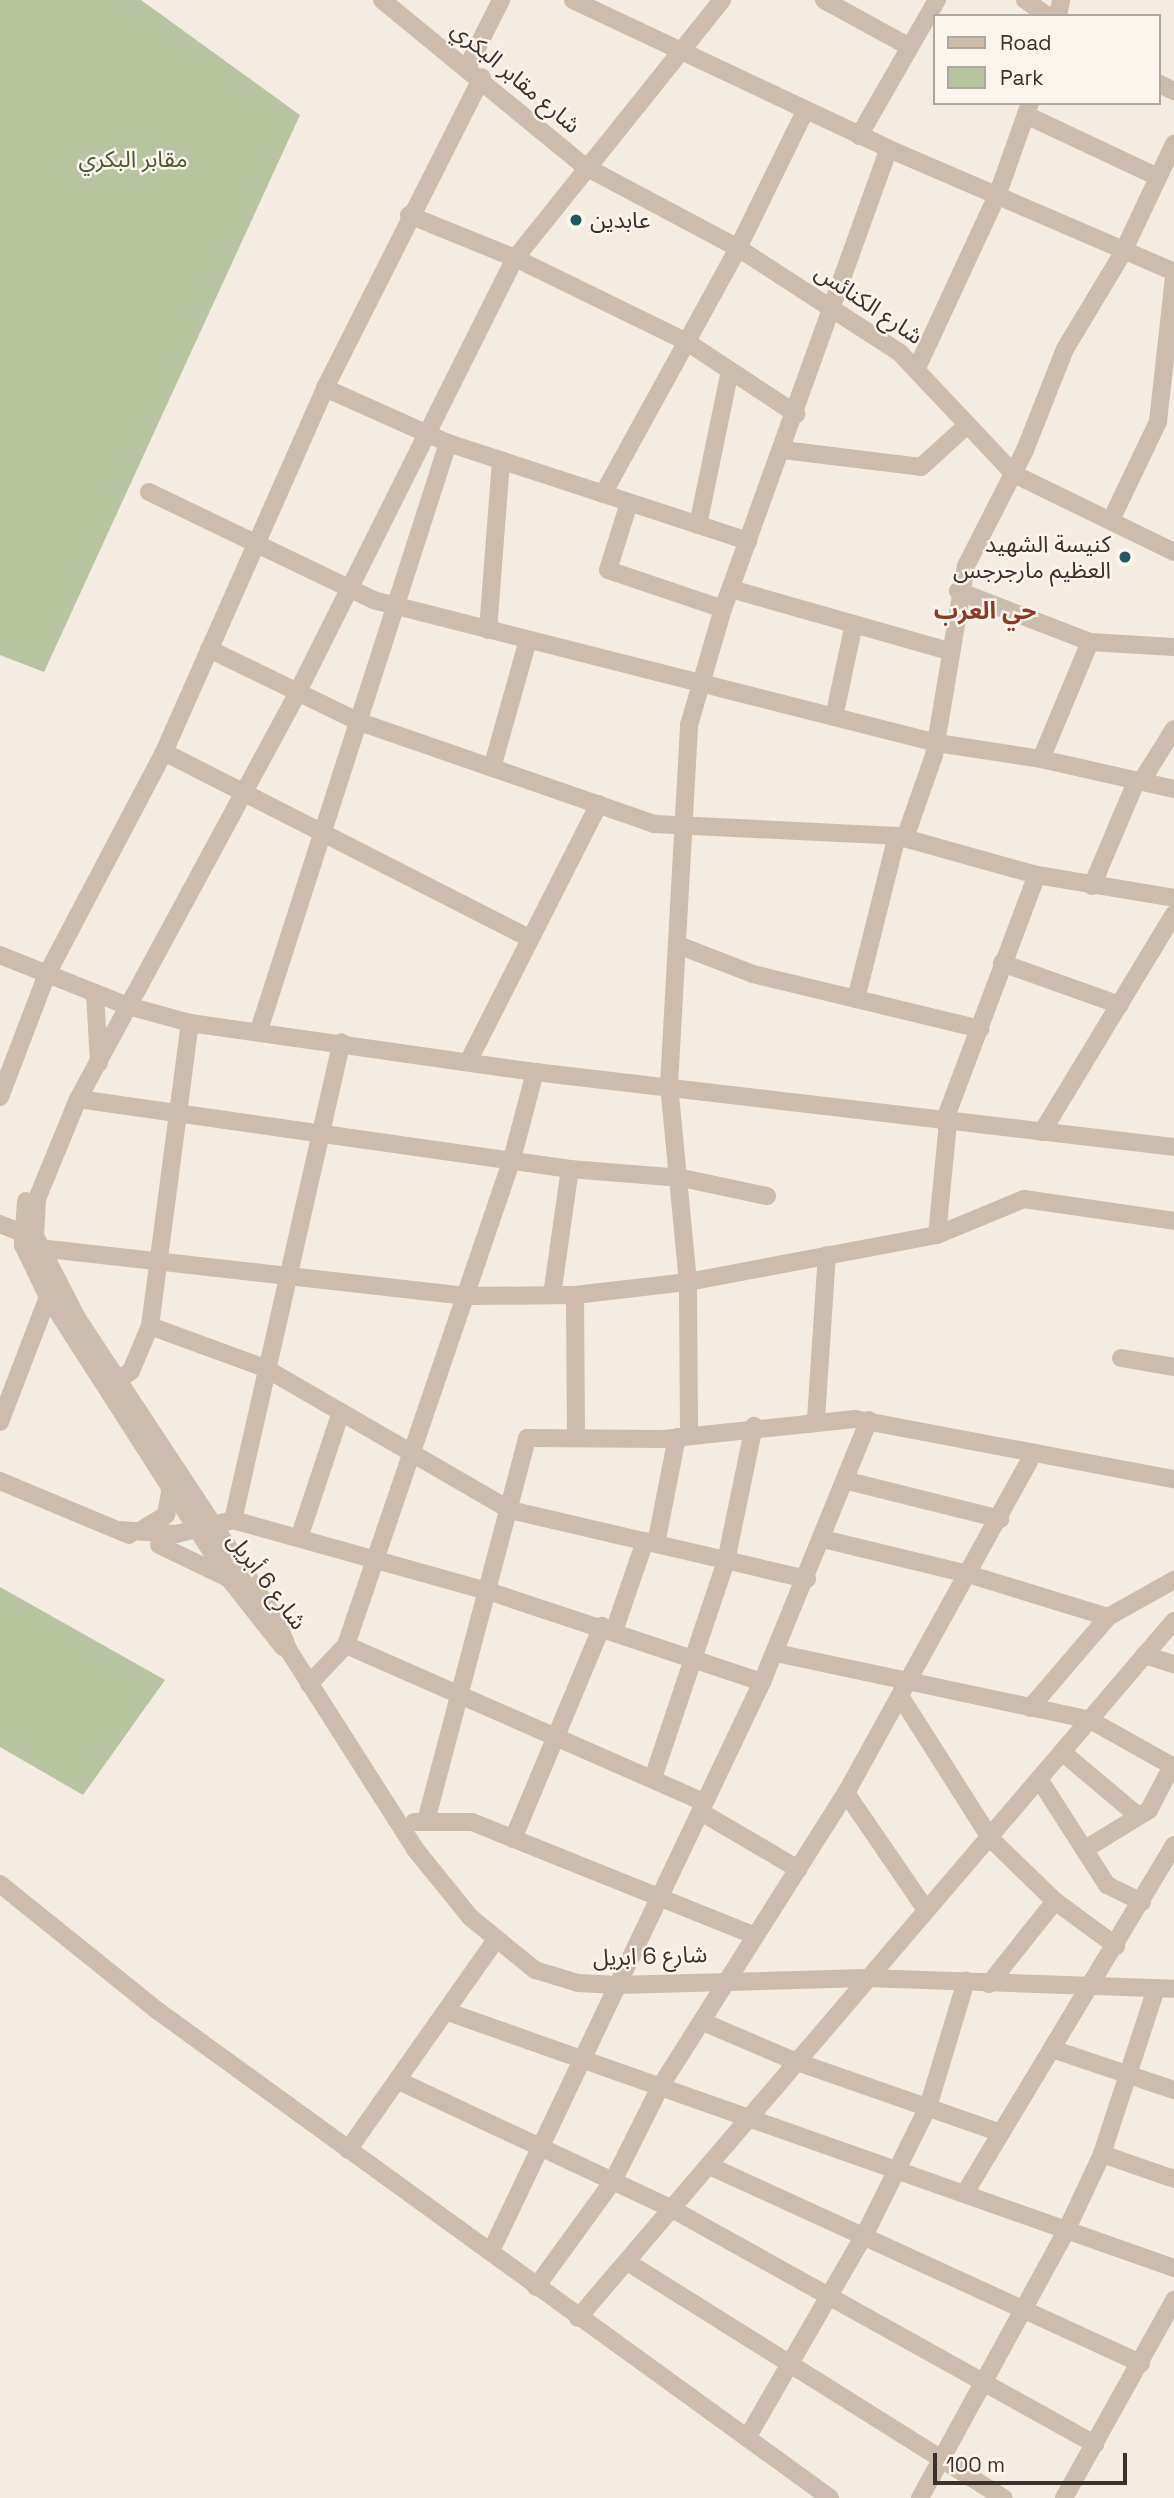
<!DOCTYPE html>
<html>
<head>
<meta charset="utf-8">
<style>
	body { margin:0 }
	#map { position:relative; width:1174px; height:2498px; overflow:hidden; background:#f4ebe1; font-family:"Space Grotesk","Noto Sans Arabic",sans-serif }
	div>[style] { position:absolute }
	.green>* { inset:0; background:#b8c4a0 }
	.minor>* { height:18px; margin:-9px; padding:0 9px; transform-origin:9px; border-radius:9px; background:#cdbbac }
	.dots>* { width:19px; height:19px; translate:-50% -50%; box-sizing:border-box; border:4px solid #fbf5ee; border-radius:50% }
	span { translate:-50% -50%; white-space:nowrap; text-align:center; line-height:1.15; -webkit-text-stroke:5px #fbf5ee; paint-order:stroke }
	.street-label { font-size:23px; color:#3b302b }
	.park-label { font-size:23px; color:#4a5a2e }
	.poi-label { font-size:23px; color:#3b302b }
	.left { translate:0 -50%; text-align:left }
	.right { translate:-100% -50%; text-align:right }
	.neighbourhood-label { font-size:24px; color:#8c3b22; font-weight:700 }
	.legend { position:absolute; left:933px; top:14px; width:228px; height:91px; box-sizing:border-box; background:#fbf5ee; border:2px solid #aea6a0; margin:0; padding:9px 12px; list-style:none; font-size:21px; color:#3b302b }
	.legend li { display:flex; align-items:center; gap:14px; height:35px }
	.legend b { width:35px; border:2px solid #aea6a0 }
	.scale { position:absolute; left:933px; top:2453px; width:194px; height:32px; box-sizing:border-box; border:4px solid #3b302b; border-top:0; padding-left:9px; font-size:21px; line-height:24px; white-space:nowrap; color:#3b302b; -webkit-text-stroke:5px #fbf5ee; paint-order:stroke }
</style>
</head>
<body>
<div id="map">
	<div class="green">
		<div style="clip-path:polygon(0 0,141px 0,300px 115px,44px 672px,0 655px)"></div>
		<div style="clip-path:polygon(0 1587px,165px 1680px,83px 1795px,0 1747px)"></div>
	</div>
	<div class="minor">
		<div style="left:382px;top:0;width:261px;rotate:39.4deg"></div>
		<div style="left:584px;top:166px;width:174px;rotate:28deg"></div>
		<div style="left:738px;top:248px;width:193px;rotate:32.9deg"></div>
		<div style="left:900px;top:353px;width:166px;rotate:46.7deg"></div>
		<div style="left:1014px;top:474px;width:178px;rotate:26deg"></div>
		<div style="left:573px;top:0;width:349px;rotate:25.2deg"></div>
		<div style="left:889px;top:149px;width:310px;rotate:23.3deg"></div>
		<div style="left:722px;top:0;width:331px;rotate:128.7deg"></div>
		<div style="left:515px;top:258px;width:490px;rotate:116.6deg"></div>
		<div style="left:296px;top:696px;width:458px;rotate:118.4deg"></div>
		<div style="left:78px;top:1099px;width:108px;rotate:112.3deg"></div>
		<div style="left:37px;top:1199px;width:37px;rotate:93deg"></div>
		<div style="left:35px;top:1236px;width:92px;rotate:62.9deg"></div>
		<div style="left:77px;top:1318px;width:365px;rotate:56.6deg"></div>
		<div style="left:278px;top:1623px;width:30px;rotate:69deg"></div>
		<div style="left:289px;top:1651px;width:235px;rotate:57.5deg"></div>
		<div style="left:415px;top:1849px;width:87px;rotate:51deg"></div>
		<div style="left:470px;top:1917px;width:84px;rotate:39.2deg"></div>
		<div style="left:535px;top:1970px;width:45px;rotate:16.8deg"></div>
		<div style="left:578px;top:1983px;width:40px;rotate:2.9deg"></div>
		<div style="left:618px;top:1985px;width:248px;rotate:-1.6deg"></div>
		<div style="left:866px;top:1978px;width:308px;rotate:2deg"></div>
		<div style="left:824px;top:0;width:98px;rotate:28.7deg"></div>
		<div style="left:1025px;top:0;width:28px;rotate:35deg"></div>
		<div style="left:1058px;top:16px;width:16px;rotate:-79deg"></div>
		<div style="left:468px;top:66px;width:74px;rotate:-63.4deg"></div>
		<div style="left:1158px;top:83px;width:18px;rotate:27deg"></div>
		<div style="left:1026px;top:115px;width:146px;rotate:25.2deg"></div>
		<div style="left:859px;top:136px;width:157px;rotate:-60.2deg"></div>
		<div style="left:409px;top:215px;width:114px;rotate:22.1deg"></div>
		<div style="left:515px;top:258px;width:191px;rotate:26deg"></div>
		<div style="left:687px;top:342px;width:131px;rotate:33.4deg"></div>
		<div style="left:917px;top:368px;width:190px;rotate:-65.1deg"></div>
		<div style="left:997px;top:196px;width:99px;rotate:-70.5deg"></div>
		<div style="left:325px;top:388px;width:348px;rotate:-63.2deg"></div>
		<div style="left:783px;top:450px;width:139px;rotate:7deg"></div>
		<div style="left:921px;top:467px;width:61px;rotate:-42.3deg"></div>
		<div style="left:149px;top:492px;width:249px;rotate:25.7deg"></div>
		<div style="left:373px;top:600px;width:582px;rotate:14.23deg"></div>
		<div style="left:937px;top:743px;width:105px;rotate:8.7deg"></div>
		<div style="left:1041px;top:759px;width:136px;rotate:12.7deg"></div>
		<div style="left:603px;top:494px;width:281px;rotate:-61.2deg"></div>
		<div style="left:738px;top:248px;width:153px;rotate:-63.9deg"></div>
		<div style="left:629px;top:503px;width:70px;rotate:107.4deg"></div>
		<div style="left:608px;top:570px;width:121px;rotate:18.7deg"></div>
		<div style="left:1111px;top:520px;width:109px;rotate:-64.4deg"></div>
		<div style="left:1158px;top:422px;width:147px;rotate:-83.7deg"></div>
		<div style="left:698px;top:525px;width:157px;rotate:-78.3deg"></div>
		<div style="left:731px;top:589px;width:226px;rotate:15.9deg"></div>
		<div style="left:958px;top:591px;width:142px;rotate:21.1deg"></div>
		<div style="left:1090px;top:642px;width:84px;rotate:3.4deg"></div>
		<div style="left:488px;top:630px;width:169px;rotate:-85.6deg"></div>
		<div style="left:209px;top:649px;width:165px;rotate:25.9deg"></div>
		<div style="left:357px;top:721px;width:314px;rotate:19.1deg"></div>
		<div style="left:654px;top:824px;width:243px;rotate:2.8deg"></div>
		<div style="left:897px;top:836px;width:145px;rotate:15.6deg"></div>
		<div style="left:1037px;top:875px;width:139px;rotate:9.5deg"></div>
		<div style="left:834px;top:717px;width:95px;rotate:-77.9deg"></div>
		<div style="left:164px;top:752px;width:407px;rotate:27deg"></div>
		<div style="left:1041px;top:759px;width:127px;rotate:-67.3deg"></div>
		<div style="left:492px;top:768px;width:133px;rotate:-74.3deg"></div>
		<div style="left:1141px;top:782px;width:62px;rotate:-58.1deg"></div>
		<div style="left:905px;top:838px;width:88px;rotate:-70.7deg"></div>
		<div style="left:934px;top:755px;width:192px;rotate:-80.4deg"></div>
		<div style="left:966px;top:566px;width:130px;rotate:-63deg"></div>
		<div style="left:1025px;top:450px;width:109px;rotate:-68.4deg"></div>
		<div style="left:1065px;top:349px;width:111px;rotate:-59deg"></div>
		<div style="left:1122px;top:254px;width:122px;rotate:-64.7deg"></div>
		<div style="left:1092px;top:886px;width:113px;rotate:-67.1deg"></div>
		<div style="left:678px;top:945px;width:80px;rotate:21.1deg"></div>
		<div style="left:753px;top:974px;width:234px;rotate:13.6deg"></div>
		<div style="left:0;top:955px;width:138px;rotate:21.7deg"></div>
		<div style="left:128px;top:1006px;width:64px;rotate:15.3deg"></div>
		<div style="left:190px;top:1023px;width:348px;rotate:8.1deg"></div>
		<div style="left:535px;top:1072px;width:643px;rotate:6.69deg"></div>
		<div style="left:1002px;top:963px;width:125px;rotate:19.6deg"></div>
		<div style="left:95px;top:993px;width:70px;rotate:86.7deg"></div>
		<div style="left:856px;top:999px;width:168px;rotate:-75.9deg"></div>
		<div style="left:259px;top:1030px;width:617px;rotate:-72.15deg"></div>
		<div style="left:469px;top:1060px;width:287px;rotate:-63.1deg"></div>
		<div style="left:0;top:1097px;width:132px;rotate:-69.1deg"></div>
		<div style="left:47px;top:974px;width:251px;rotate:-62.2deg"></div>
		<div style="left:164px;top:752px;width:398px;rotate:-66.1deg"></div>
		<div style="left:325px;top:388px;width:135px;rotate:24.1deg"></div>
		<div style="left:448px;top:443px;width:316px;rotate:18.1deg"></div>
		<div style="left:78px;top:1099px;width:497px;rotate:8.1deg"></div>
		<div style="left:570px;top:1169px;width:112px;rotate:4.6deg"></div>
		<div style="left:682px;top:1178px;width:87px;rotate:12deg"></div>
		<div style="left:944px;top:1122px;width:264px;rotate:-69.4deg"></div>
		<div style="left:1042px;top:1132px;width:255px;rotate:-58.8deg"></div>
		<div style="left:26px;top:1201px;width:44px;rotate:93.9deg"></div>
		<div style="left:23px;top:1245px;width:58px;rotate:64.3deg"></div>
		<div style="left:48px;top:1297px;width:336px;rotate:57.3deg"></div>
		<div style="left:230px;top:1580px;width:85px;rotate:51.7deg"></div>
		<div style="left:0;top:1224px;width:22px;rotate:22deg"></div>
		<div style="left:937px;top:1235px;width:114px;rotate:-84.4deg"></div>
		<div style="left:39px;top:1248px;width:430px;rotate:6.4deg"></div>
		<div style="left:466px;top:1296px;width:109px;rotate:-0.5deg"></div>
		<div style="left:575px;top:1295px;width:114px;rotate:-6.6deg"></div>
		<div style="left:688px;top:1282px;width:253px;rotate:-10.7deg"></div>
		<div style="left:937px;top:1235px;width:94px;rotate:-22.5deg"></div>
		<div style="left:1024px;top:1199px;width:152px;rotate:8.3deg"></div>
		<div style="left:552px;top:1295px;width:127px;rotate:-81.9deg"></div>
		<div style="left:575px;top:1295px;width:141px;rotate:89.6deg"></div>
		<div style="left:150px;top:1326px;width:122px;rotate:20.1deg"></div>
		<div style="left:265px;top:1368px;width:283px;rotate:30.1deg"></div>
		<div style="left:510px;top:1510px;width:305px;rotate:13.1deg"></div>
		<div style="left:1121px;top:1358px;width:54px;rotate:9.6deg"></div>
		<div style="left:109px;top:1387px;width:27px;rotate:-36deg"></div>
		<div style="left:131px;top:1371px;width:49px;rotate:-67.1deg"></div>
		<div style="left:150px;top:1326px;width:306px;rotate:-82.5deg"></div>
		<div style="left:816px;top:1419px;width:164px;rotate:-86.2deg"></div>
		<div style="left:0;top:1422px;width:134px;rotate:-69deg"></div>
		<div style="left:689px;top:1434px;width:152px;rotate:-90.4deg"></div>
		<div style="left:688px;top:1282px;width:198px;rotate:-95.5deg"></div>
		<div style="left:669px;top:1085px;width:361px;rotate:-86.8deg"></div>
		<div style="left:689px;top:725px;width:121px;rotate:-73.7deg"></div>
		<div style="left:723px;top:609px;width:489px;rotate:-70.2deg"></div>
		<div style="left:0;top:1481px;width:140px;rotate:22.7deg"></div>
		<div style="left:848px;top:1481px;width:157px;rotate:14deg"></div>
		<div style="left:233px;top:1520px;width:490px;rotate:-77.2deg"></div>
		<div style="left:119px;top:1530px;width:57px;rotate:4deg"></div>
		<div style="left:176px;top:1534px;width:59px;rotate:-13.8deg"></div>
		<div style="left:233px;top:1520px;width:268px;rotate:15.6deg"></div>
		<div style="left:491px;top:1592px;width:286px;rotate:18.4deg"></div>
		<div style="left:140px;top:1531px;width:31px;rotate:-32deg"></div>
		<div style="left:166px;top:1515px;width:27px;rotate:-80deg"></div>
		<div style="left:299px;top:1538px;width:133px;rotate:-71.6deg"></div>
		<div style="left:823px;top:1539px;width:149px;rotate:13.6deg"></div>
		<div style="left:968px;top:1574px;width:146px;rotate:17.1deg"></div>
		<div style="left:656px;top:1544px;width:109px;rotate:-78.9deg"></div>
		<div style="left:159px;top:1545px;width:76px;rotate:25.6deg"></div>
		<div style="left:614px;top:1631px;width:95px;rotate:-71deg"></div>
		<div style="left:346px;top:1645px;width:391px;rotate:23.7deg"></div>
		<div style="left:776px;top:1653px;width:321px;rotate:12deg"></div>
		<div style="left:1090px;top:1720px;width:96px;rotate:29.2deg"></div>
		<div style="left:1144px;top:1655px;width:31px;rotate:17deg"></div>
		<div style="left:309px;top:1684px;width:54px;rotate:-46.5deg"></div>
		<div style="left:346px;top:1645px;width:514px;rotate:-71.14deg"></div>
		<div style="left:512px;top:1159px;width:90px;rotate:-75.2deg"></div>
		<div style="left:902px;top:1699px;width:166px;rotate:57.6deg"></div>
		<div style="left:991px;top:1839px;width:89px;rotate:44.1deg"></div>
		<div style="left:1055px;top:1901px;width:76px;rotate:36.4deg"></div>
		<div style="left:1030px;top:1708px;width:120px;rotate:-49.4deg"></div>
		<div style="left:1108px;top:1617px;width:76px;rotate:-29.3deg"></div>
		<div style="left:1062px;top:1752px;width:98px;rotate:40deg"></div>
		<div style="left:653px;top:1778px;width:229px;rotate:-71.4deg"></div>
		<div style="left:726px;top:1561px;width:138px;rotate:-78.3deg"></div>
		<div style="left:1039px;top:1779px;width:126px;rotate:57.3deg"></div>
		<div style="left:1107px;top:1885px;width:39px;rotate:26deg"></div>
		<div style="left:846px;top:1793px;width:142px;rotate:55.6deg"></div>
		<div style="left:701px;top:1812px;width:113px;rotate:30.4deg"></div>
		<div style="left:426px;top:1821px;width:396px;rotate:-75.2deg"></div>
		<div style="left:527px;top:1438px;width:137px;rotate:0.4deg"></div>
		<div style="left:664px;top:1439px;width:192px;rotate:-6deg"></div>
		<div style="left:855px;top:1419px;width:325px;rotate:10.7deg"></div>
		<div style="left:414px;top:1822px;width:58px"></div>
		<div style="left:472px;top:1822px;width:303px;rotate:21.9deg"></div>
		<div style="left:513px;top:1839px;width:231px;rotate:-67.3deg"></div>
		<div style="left:1087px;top:1848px;width:73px;rotate:-31.5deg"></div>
		<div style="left:1149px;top:1810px;width:50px;rotate:-62.4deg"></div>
		<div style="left:0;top:1884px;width:203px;rotate:38.8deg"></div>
		<div style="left:158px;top:2011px;width:830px;rotate:35.93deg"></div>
		<div style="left:989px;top:1984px;width:106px;rotate:-51.5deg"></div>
		<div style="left:448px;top:2012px;width:770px;rotate:19.42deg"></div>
		<div style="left:703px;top:2022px;width:102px;rotate:23.1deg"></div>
		<div style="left:797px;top:2062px;width:216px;rotate:19.2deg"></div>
		<div style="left:1055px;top:2050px;width:126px;rotate:18.6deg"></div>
		<div style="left:399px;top:2081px;width:304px;rotate:25.1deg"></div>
		<div style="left:674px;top:2210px;width:482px;rotate:29.1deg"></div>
		<div style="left:348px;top:2150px;width:256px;rotate:-54.9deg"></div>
		<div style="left:1102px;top:2154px;width:76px;rotate:19.1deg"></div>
		<div style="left:712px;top:2167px;width:472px;rotate:24.6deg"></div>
		<div style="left:965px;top:2193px;width:406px;rotate:-59deg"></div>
		<div style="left:491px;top:2251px;width:630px;rotate:-64.53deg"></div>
		<div style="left:762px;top:1682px;width:283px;rotate:-67.8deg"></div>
		<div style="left:629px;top:2263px;width:442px;rotate:32.1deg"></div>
		<div style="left:536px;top:2287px;width:131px;rotate:-54deg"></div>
		<div style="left:613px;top:2181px;width:105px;rotate:-63.4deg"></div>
		<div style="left:660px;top:2087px;width:348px;rotate:-57.7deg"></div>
		<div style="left:846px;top:1793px;width:389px;rotate:-61.1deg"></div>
		<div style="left:578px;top:2318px;width:917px;rotate:-49.47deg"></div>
		<div style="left:747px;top:2438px;width:238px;rotate:-60deg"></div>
		<div style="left:866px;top:2232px;width:140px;rotate:-63.6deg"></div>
		<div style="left:928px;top:2107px;width:132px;rotate:-73.2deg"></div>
		<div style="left:920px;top:2498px;width:304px;rotate:-61.3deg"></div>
		<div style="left:1066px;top:2231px;width:85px;rotate:-64.9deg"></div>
		<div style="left:1102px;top:2154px;width:174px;rotate:-71.9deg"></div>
		<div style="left:1064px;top:2498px;width:227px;rotate:-60.9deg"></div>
	</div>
	<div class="dots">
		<div style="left:576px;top:220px;background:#1f5a5e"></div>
		<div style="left:1125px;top:557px;background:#1f5a5e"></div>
	</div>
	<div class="street-label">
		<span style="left:516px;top:77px;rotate:40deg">شارع مقابر البكري</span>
		<span style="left:869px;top:304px;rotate:34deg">شارع الكنائس</span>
		<span style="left:267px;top:1581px;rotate:53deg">شارع 6 أبريل</span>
		<span style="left:650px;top:1956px;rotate:-2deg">شارع 6 ابريل</span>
	</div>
	<div class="park-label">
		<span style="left:133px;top:159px">مقابر البكري</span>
	</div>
	<div class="poi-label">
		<span class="left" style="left:590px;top:220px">عابدين</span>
		<span class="right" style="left:1111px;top:557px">كنيسة الشهيد<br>العظيم مارجرجس</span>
	</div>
	<div class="neighbourhood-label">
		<span style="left:985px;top:611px">حي العرب</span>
	</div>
	<ul class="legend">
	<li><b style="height:9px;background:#cdbbac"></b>Road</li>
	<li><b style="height:19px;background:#b8c4a0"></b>Park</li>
	</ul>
	<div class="scale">100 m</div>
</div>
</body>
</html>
